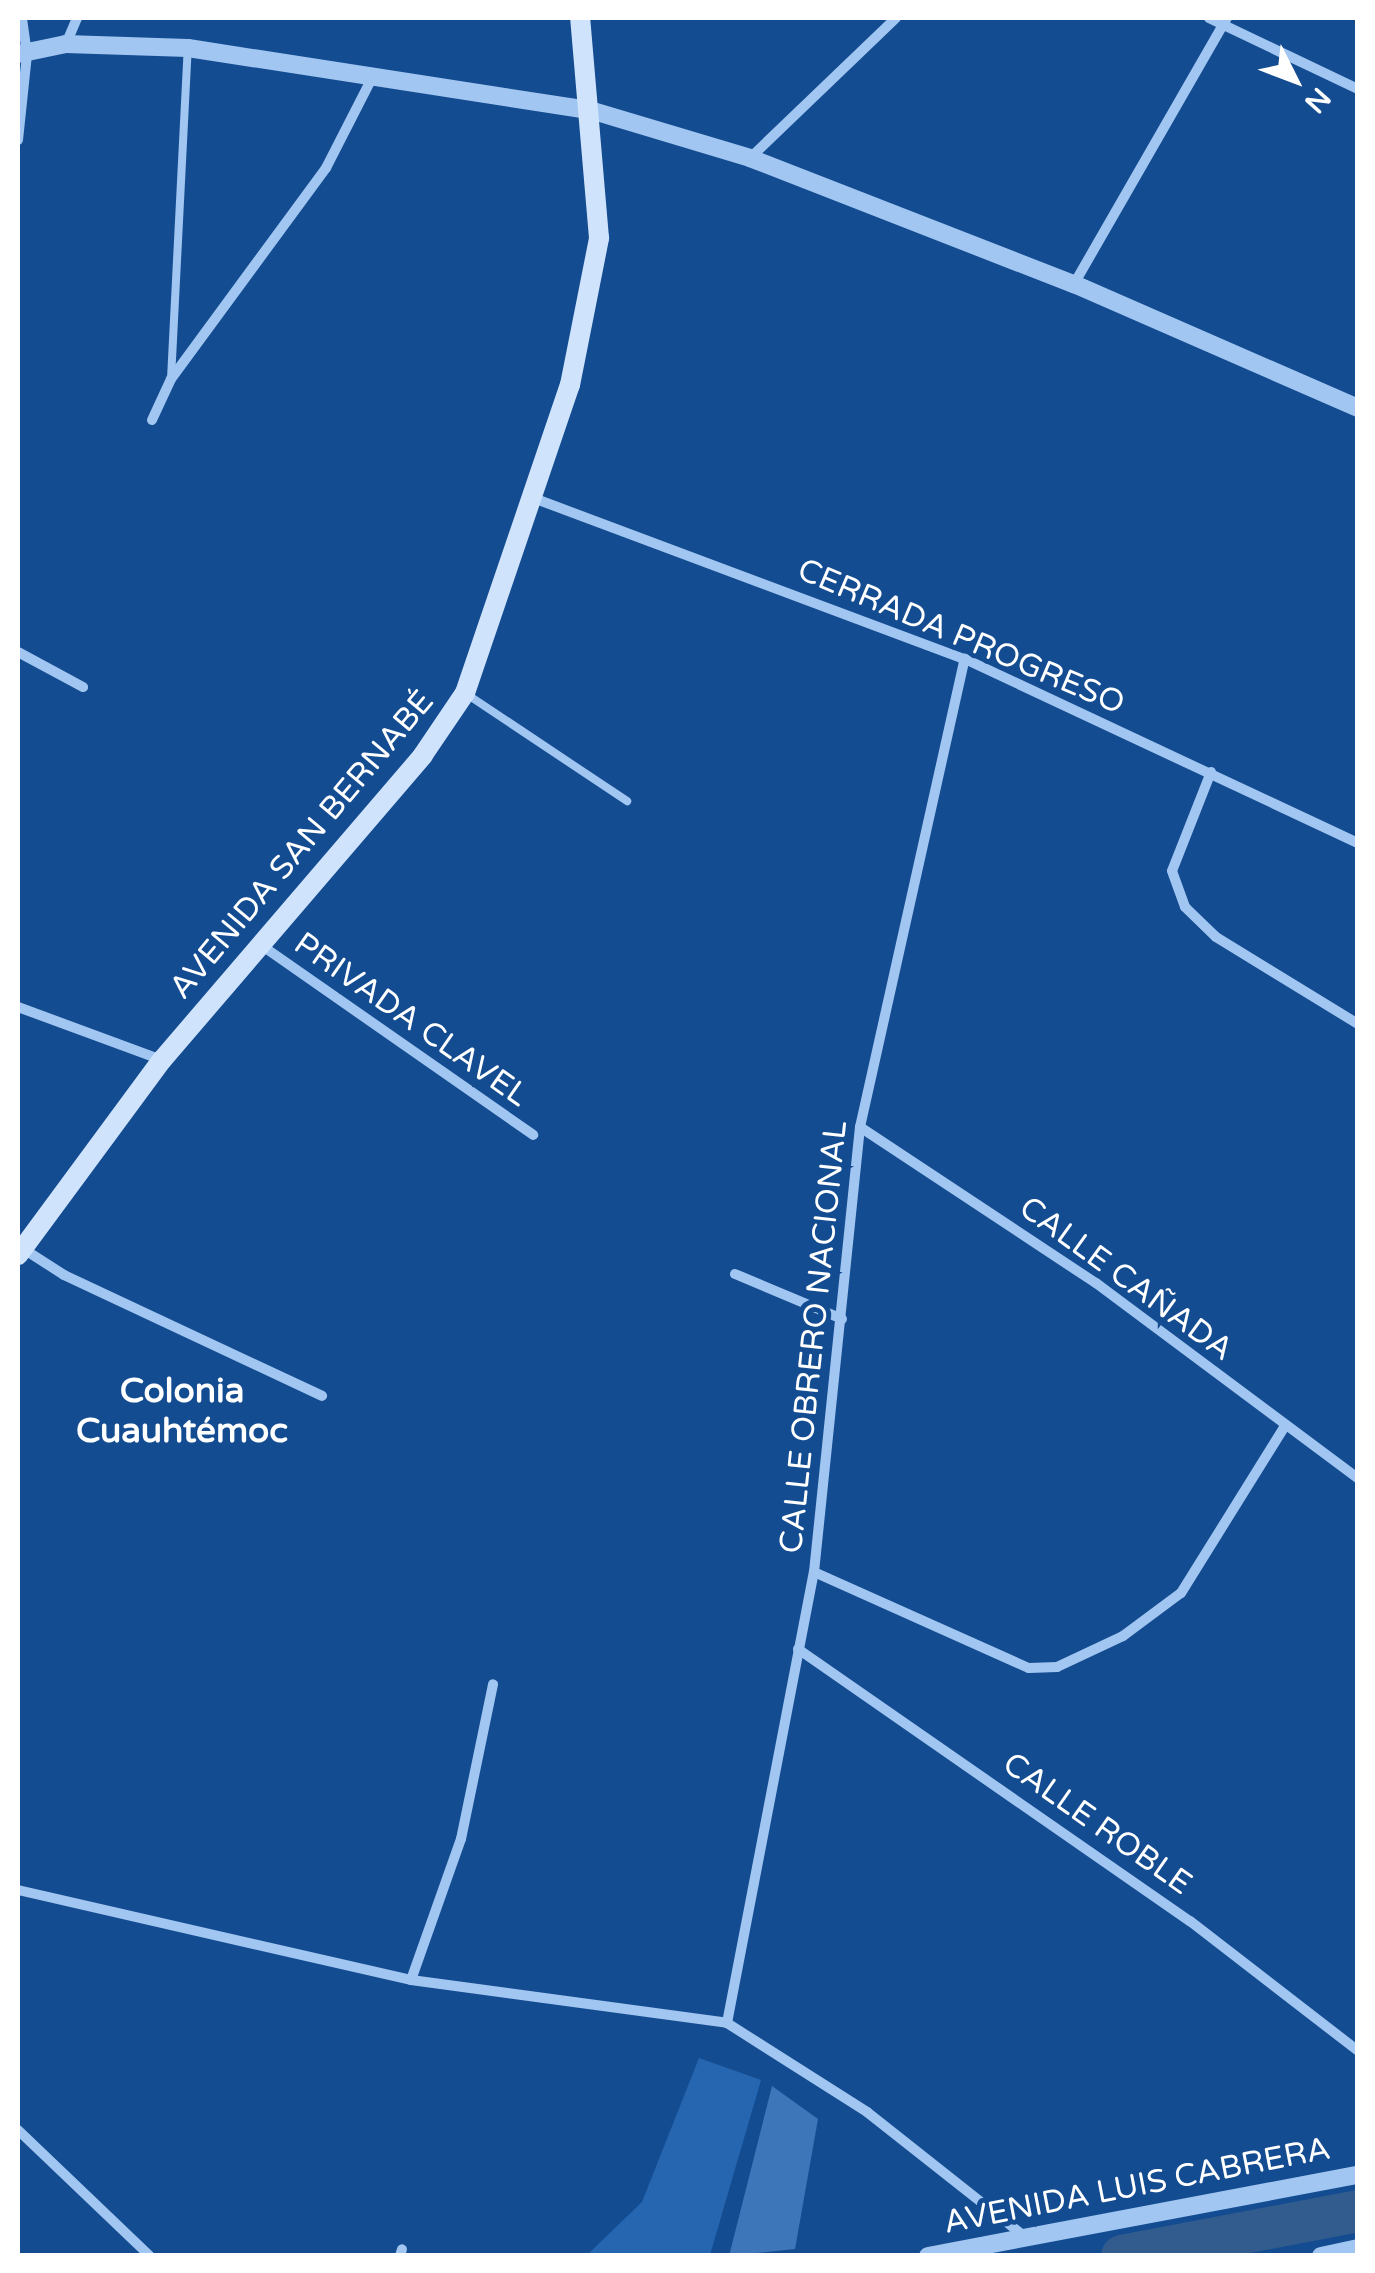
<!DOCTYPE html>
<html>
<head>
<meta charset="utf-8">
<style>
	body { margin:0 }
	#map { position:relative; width:1375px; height:2273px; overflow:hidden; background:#144c91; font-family:"Varela Round",sans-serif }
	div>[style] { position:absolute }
	.green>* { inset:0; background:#2666b0 }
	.canal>* { height:42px; margin:-21px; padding:0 21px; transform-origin:21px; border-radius:21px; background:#335c8e }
	.building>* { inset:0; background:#3d76b9 }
	.service>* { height:8px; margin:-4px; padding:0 4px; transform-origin:4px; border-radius:4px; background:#a1c6f1 }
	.minor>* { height:10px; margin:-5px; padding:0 5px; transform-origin:5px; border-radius:5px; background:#a1c6f1 }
	.tertiary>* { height:18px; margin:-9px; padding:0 9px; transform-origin:9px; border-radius:9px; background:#a1c6f1 }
	.secondary>* { height:20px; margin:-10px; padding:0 10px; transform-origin:10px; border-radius:10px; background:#cfe3fc }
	span { translate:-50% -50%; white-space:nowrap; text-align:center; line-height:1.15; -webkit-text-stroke:10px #144c91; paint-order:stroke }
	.street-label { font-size:32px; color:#fff }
	.neighbourhood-label { font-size:35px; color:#fff; font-weight:700 }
	.frame { position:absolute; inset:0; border:20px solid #fff; pointer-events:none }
	.north { position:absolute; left:1245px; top:30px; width:100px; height:100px; -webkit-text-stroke:8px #144c91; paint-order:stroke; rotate:132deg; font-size:28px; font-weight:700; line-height:40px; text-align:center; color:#fff }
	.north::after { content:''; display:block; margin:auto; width:35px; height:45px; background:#fff; clip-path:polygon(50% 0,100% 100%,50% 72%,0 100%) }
</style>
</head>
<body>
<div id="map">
	<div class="green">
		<div style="clip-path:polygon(699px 2058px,761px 2080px,710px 2255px,587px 2255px,642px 2202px)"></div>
	</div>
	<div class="canal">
		<div style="left:1122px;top:2256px;width:240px;rotate:-10.8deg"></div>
	</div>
	<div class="building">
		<div style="clip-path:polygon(772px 2086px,818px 2119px,795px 2249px,729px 2256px)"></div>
	</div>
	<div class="service">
		<div style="left:171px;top:379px;width:330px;rotate:-87.1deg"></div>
		<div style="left:465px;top:693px;width:195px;rotate:33.7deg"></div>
	</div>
	<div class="minor">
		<div style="left:1209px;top:18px;width:165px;rotate:25.5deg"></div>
		<div style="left:66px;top:44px;width:28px;rotate:-67deg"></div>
		<div style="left:18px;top:140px;width:86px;rotate:-84deg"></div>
		<div style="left:27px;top:54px;width:36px;rotate:-98deg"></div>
		<div style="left:750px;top:158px;width:202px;rotate:-43.8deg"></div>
		<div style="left:1074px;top:284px;width:307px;rotate:-60.1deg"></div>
		<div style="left:152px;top:420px;width:45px;rotate:-65.1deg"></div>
		<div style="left:171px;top:379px;width:262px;rotate:-53.7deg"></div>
		<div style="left:326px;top:168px;width:101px;rotate:-62.9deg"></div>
		<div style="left:536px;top:499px;width:458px;rotate:20.5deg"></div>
		<div style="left:965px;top:659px;width:434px;rotate:25.1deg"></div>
		<div style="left:18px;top:652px;width:74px;rotate:28.3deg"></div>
		<div style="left:1211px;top:772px;width:106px;rotate:111.5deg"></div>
		<div style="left:1172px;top:871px;width:38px;rotate:70deg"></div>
		<div style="left:1185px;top:907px;width:43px;rotate:44.1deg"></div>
		<div style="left:1216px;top:937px;width:167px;rotate:31.5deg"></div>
		<div style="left:261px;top:945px;width:332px;rotate:34.9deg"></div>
		<div style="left:18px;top:1007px;width:153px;rotate:20.2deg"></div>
		<div style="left:860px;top:1127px;width:283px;rotate:33.5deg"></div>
		<div style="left:1096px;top:1283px;width:327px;rotate:36.7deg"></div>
		<div style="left:22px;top:1248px;width:50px;rotate:32.7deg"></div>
		<div style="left:64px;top:1275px;width:285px;rotate:25.1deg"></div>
		<div style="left:735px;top:1274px;width:116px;rotate:22.8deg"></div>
		<div style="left:814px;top:1572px;width:235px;rotate:24.1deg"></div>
		<div style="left:1029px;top:1668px;width:28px;rotate:-2deg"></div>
		<div style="left:1057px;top:1667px;width:73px;rotate:-25.2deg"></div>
		<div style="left:1123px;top:1636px;width:72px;rotate:-36.6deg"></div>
		<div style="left:1181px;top:1593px;width:197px;rotate:-58.1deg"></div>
		<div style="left:798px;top:1649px;width:477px;rotate:34.8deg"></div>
		<div style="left:1190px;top:1921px;width:212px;rotate:37.7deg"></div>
		<div style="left:18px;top:1890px;width:403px;rotate:12.9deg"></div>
		<div style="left:411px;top:1980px;width:319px;rotate:7.7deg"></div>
		<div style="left:727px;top:2023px;width:166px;rotate:32.4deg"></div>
		<div style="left:867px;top:2112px;width:199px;rotate:38.3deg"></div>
		<div style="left:411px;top:1980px;width:150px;rotate:-70.5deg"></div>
		<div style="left:461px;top:1839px;width:158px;rotate:-78.3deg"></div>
		<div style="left:727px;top:2023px;width:459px;rotate:-79.1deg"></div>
		<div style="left:814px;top:1572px;width:447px;rotate:-84.1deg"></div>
		<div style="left:860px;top:1127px;width:480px;rotate:-77.4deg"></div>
		<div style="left:18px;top:2130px;width:182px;rotate:43.7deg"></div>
		<div style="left:400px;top:2256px;width:7px;rotate:-74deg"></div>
	</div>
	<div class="tertiary">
		<div style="left:18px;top:54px;width:49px;rotate:-11.8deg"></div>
		<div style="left:66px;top:44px;width:122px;rotate:1.9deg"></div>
		<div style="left:188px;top:48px;width:407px;rotate:8.8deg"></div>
		<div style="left:590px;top:110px;width:167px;rotate:16.7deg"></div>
		<div style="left:750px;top:158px;width:348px;rotate:21.3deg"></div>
		<div style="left:1074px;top:284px;width:310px;rotate:23.6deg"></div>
		<div style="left:928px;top:2256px;width:438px;rotate:-10.7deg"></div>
		<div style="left:1321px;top:2256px;width:38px;rotate:-12deg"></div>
	</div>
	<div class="secondary">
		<div style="left:18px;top:1255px;width:242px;rotate:-53.6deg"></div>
		<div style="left:162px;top:1060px;width:401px;rotate:-49.4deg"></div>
		<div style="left:423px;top:755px;width:75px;rotate:-55.9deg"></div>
		<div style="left:465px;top:693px;width:325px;rotate:-71.2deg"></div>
		<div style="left:570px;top:385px;width:150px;rotate:-78.8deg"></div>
		<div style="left:599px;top:238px;width:221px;rotate:-94.9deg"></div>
	</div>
	<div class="street-label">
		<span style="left:961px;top:637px;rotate:23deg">CERRADA PROGRESO</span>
		<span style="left:302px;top:845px;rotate:-50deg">AVENIDA SAN BERNABÉ</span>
		<span style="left:411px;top:1020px;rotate:35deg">PRIVADA CLAVEL</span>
		<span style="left:1126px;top:1279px;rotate:36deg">CALLE CAÑADA</span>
		<span style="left:814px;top:1337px;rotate:-84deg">CALLE OBRERO NACIONAL</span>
		<span style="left:1097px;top:1824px;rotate:35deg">CALLE ROBLE</span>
		<span style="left:1137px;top:2186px;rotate:-11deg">AVENIDA LUIS CABRERA</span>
	</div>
	<div class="neighbourhood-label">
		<span style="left:182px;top:1411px">Colonia<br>Cuauhtémoc</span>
	</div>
	<div class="frame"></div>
	<div class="north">N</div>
</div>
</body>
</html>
